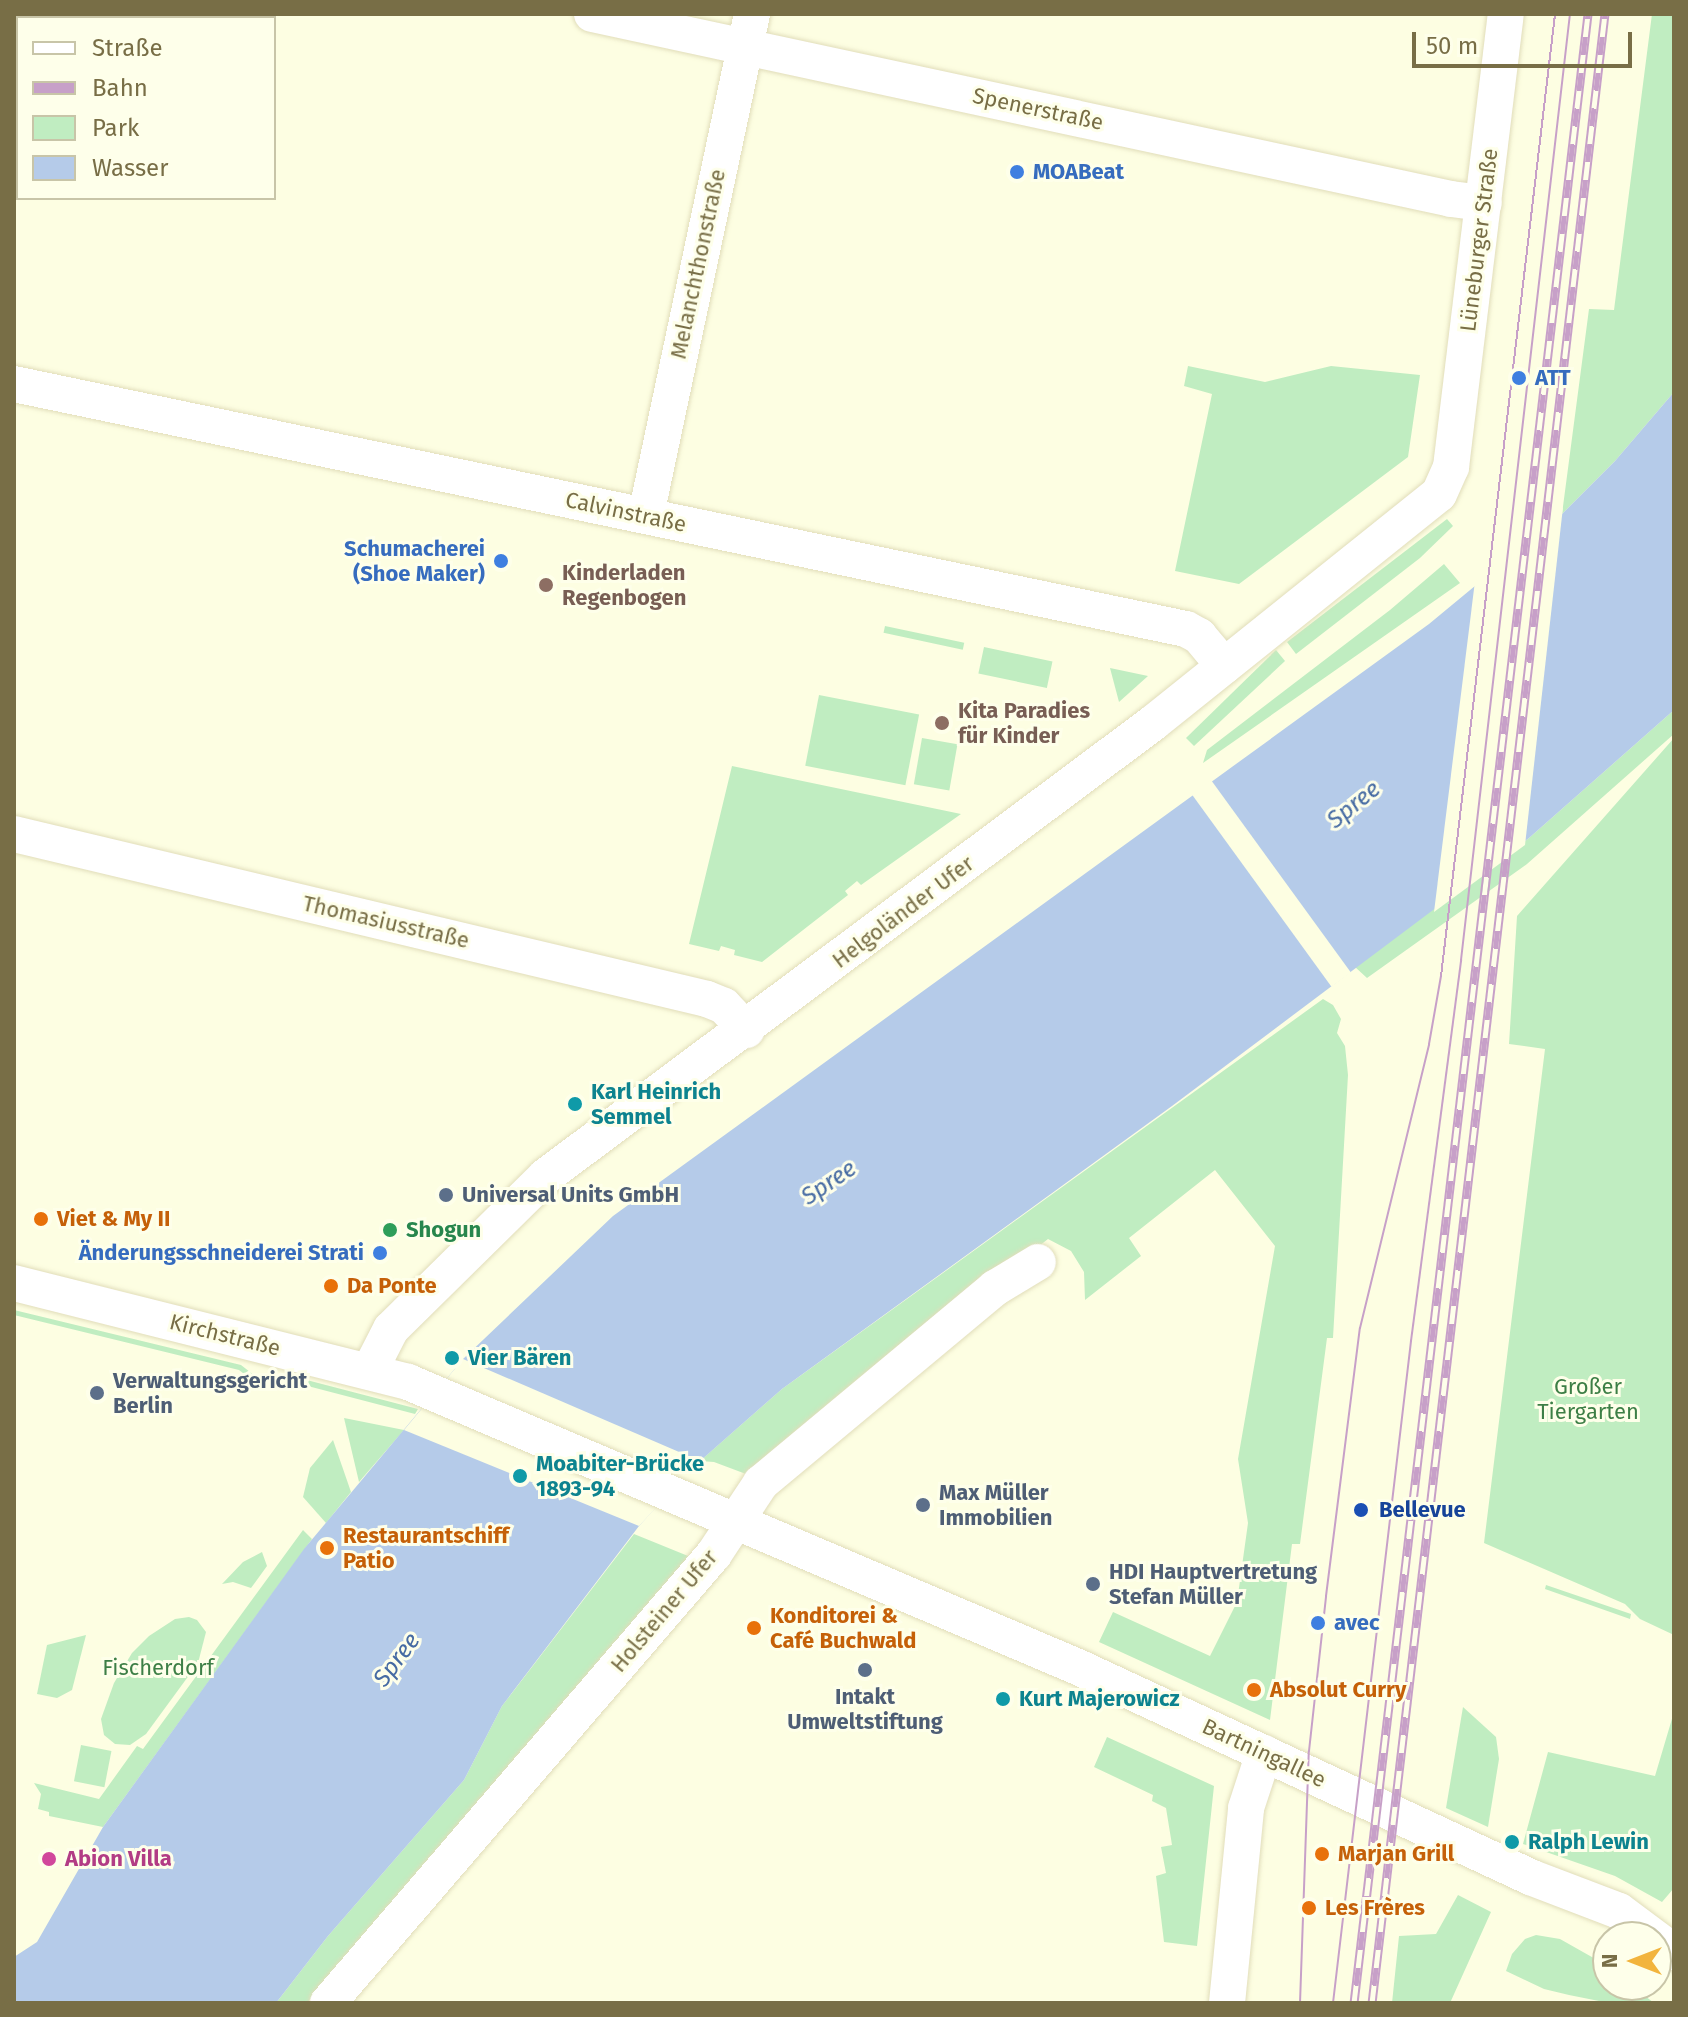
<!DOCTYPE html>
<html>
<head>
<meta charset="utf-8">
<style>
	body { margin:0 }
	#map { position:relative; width:1688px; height:2017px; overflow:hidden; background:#fdfee2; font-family:"Fira Sans",sans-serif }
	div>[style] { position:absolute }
	.green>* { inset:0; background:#c0edc1; transform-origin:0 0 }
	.water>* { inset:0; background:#b5cbe9 }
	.pier>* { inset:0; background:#fdfee2; transform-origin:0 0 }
	.roads { filter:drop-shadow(0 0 2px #e1ddba) drop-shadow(0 0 2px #e1ddba) }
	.minor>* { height:36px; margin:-18px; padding:0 18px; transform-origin:18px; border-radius:18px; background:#fff }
	.tram>* { height:2px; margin:-1px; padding:0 1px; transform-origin:1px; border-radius:1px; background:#c7a0c8 }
	.rail>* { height:9px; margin-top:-4.5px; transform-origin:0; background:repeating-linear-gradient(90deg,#feffea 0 18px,#c7a0c8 0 36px); box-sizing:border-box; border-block:2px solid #c7a0c8 }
	.dots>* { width:22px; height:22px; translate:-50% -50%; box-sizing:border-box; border:4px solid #feffea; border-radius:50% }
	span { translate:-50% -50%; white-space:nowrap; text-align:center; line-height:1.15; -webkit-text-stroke:6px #feffea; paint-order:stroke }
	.street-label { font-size:22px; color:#786e46 }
	.shop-label { font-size:22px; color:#366cbe; font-weight:700 }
	.left { translate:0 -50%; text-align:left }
	.right { translate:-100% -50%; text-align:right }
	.education-label { font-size:22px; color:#785e54; font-weight:700 }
	.culture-label { font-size:22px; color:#0d838f; font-weight:700 }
	.service-label { font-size:22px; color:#4e5e75; font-weight:700 }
	.food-label { font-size:22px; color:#c56008; font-weight:700 }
	.leisure-label { font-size:22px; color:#27864d; font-weight:700 }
	.park-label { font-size:22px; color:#3d7f46 }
	.transit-label { font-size:22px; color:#164399; font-weight:700 }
	.hotel-label { font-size:22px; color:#b23c85; font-weight:700 }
	.water-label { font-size:24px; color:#466ba3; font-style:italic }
	.frame { position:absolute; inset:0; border:16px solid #786e46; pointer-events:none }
	.legend { position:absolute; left:16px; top:16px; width:260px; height:184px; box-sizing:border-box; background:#feffea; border:2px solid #c8c5a8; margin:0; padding:10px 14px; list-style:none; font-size:24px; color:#786e46 }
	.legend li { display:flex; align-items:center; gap:16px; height:40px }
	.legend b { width:40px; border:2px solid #c8c5a8 }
	.north { position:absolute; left:1592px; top:1921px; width:80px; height:80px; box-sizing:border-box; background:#feffea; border:2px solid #c8c5a8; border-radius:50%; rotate:270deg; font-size:22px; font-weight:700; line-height:32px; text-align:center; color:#786e46 }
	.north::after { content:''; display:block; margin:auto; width:28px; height:36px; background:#f2b43d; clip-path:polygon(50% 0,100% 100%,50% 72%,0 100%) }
	.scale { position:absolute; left:1412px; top:32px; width:220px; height:36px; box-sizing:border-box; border:4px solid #786e46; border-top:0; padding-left:10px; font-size:24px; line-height:28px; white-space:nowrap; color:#786e46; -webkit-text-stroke:6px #feffea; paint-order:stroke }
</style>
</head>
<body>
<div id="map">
	<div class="green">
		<div style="clip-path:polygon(1652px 14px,1674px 14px,1674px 392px,1615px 461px,1562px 514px,1589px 309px,1614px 310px)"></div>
		<div style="clip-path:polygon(1188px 366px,1265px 382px,1331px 366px,1420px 375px,1408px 457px,1239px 584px,1175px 571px,1212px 394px,1184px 386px)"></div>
		<div style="clip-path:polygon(1447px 519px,1453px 526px,1420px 558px,1296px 654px,1287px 642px)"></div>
		<div style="clip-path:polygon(1444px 564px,1460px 583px,1203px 763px,1207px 750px,1390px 610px)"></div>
		<div style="left:885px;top:626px;width:81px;height:7px;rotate:12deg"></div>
		<div style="left:984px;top:647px;width:70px;height:27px;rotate:12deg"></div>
		<div style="clip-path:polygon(1276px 650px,1285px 661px,1194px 746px,1186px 738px)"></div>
		<div style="clip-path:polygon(1110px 668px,1148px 676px,1119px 702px)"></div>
		<div style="left:819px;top:695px;width:102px;height:72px;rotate:11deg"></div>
		<div style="clip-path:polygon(1674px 710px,1674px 734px,1527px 864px,1367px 978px,1354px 966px,1529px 838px)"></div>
		<div style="left:922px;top:738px;width:36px;height:47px;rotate:10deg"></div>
		<div style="clip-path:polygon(1674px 738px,1674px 1635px,1640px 1619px,1625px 1604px,1484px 1543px,1545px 1049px,1509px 1044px,1517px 916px)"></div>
		<div style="clip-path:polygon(732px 766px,788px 778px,961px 814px,861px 885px,857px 881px,845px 891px,848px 895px,762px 962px,734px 955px,735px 950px,721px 946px,719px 951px,689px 944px)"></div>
		<div style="clip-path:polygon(1323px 999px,1333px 1005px,1341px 1019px,1337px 1033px,1345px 1046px,1348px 1075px,1333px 1338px,1327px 1338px,1300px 1544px,1292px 1544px,1270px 1720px,1099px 1642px,1113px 1612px,1210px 1656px,1237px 1602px,1248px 1523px,1238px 1459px,1275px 1246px,1215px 1170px,1129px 1238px,1141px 1256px,1085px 1300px,1084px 1272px,1071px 1251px,1048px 1239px,746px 1474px,714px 1462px,700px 1461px,782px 1389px)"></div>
		<div style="clip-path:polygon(14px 1310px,241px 1365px,259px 1379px,273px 1382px,299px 1378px,418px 1409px,415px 1414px,300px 1384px,274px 1387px,256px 1383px,239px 1370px,14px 1315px)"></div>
		<div style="clip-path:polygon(344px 1418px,404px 1430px,359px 1482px)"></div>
		<div style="clip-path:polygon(333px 1440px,351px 1492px,326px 1523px,303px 1497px,310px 1468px)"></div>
		<div style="clip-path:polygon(303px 1530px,312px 1539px,103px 1827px,49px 1816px,49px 1812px,38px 1809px,41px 1794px,34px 1783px,99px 1799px,137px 1746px,143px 1749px)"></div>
		<div style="clip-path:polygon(634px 1534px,693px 1558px,307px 2003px,276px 2003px,328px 1936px,464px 1780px,502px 1706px)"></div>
		<div style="clip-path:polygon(262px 1552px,267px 1566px,251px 1588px,233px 1582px,222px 1584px,243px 1562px)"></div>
		<div style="clip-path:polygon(1546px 1585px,1631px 1614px,1630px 1619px,1545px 1589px)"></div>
		<div style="clip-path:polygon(189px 1617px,197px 1620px,206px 1632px,198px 1663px,146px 1734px,130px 1745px,115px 1744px,104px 1735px,101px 1719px,114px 1683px,132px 1653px,149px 1636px,175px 1619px)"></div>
		<div style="clip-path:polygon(86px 1635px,72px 1690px,57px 1698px,37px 1694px,47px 1645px)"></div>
		<div style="clip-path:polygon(1463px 1707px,1496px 1737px,1499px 1759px,1488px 1827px,1446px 1808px)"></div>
		<div style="clip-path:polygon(1674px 1712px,1674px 1888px,1662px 1902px,1615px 1876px,1523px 1844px,1548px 1752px,1655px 1776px)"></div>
		<div style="clip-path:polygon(1107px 1737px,1214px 1786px,1197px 1946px,1164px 1942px,1156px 1876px,1166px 1873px,1161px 1847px,1172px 1845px,1166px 1808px,1152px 1801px,1153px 1795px,1094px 1767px)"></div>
		<div style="left:81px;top:1745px;width:31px;height:37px;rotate:11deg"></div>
		<div style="clip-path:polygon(1458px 1895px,1491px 1912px,1450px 2003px,1392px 2003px,1399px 1936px,1436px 1934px)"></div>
		<div style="clip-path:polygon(1536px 1935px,1560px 1939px,1606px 1965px,1608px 1985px,1631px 1985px,1654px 2003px,1609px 2003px,1569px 1995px,1544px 1989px,1506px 1971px,1512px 1954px,1525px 1939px)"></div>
	</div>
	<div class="water">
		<div style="clip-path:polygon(1674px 392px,1674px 710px,1529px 838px,1172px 1106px,782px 1389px,691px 1469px,639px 1526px,502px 1706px,464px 1780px,328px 1936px,276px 2003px,14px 2003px,14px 1957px,37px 1942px,103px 1827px,304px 1549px,463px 1359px,613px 1216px,1429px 624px,1562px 514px,1615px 461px)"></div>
	</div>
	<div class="pier">
		<div style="clip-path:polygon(1563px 507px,1525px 845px,1434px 912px,1475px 581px)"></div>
		<div style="left:1211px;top:780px;width:238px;height:24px;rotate:54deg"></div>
		<div style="clip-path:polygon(463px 1359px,700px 1461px,639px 1526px,404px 1430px)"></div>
	</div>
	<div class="roads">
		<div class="minor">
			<div style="left:592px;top:14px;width:879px;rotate:12.15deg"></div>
			<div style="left:1451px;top:199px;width:33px;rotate:7deg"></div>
			<div style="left:14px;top:384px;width:1197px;rotate:11.81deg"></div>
			<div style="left:1186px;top:629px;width:15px;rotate:28deg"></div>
			<div style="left:1199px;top:636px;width:39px;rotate:50deg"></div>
			<div style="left:646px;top:515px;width:512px;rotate:-78.05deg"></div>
			<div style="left:14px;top:834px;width:712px;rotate:13.39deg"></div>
			<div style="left:707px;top:999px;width:18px;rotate:22deg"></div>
			<div style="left:724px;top:1006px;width:33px;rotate:47deg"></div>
			<div style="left:14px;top:1283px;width:406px;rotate:14.1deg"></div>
			<div style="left:408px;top:1382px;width:730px;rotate:23.05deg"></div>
			<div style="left:1080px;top:1668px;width:496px;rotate:24.9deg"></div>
			<div style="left:1530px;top:1877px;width:95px;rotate:20.9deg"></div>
			<div style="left:1619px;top:1911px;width:69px;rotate:36.7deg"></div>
			<div style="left:370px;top:1370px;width:46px;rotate:-62.9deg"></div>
			<div style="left:391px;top:1329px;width:218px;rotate:-44.6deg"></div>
			<div style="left:546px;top:1176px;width:757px;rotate:-36.73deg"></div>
			<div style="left:1153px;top:723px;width:366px;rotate:-38.7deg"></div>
			<div style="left:1439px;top:494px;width:30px;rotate:-66deg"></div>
			<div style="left:1451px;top:467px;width:456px;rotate:-83.1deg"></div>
			<div style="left:328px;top:2003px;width:592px;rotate:-49.31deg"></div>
			<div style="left:714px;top:1554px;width:85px;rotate:-56.5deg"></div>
			<div style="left:761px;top:1483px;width:305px;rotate:-39.8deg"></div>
			<div style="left:995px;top:1288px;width:50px;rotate:-31.2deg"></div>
			<div style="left:1227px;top:2003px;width:196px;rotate:-84.4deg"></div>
			<div style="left:1246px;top:1808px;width:58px;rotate:-71.9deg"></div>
		</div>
	</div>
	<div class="tram">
		<div style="left:1300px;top:2003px;width:252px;rotate:-88deg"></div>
		<div style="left:1309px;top:1751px;width:156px;rotate:-83.7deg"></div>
		<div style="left:1326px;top:1596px;width:270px;rotate:-82.8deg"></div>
		<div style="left:1360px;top:1328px;width:292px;rotate:-76.3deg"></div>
		<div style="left:1429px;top:1044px;width:69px;rotate:-80deg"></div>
		<div style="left:1441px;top:976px;width:969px;rotate:-83.24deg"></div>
		<div style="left:1333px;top:2003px;width:667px;rotate:-83.28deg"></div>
		<div style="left:1411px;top:1341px;width:384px;rotate:-82.5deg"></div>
		<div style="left:1461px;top:960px;width:952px;rotate:-83.43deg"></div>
	</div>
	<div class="rail">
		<div style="left:1354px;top:2003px;width:2003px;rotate:-83.29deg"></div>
		<div style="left:1372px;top:2003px;width:2003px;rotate:-83.32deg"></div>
	</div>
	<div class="dots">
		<div style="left:1017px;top:172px;background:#3f7fe0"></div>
		<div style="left:1519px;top:378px;background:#3f7fe0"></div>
		<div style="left:501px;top:561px;background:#3f7fe0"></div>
		<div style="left:546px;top:585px;background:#8d6e63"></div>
		<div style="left:942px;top:723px;background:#8d6e63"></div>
		<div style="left:575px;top:1104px;background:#0f9aa8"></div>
		<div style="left:446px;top:1195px;background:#5c6f8a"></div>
		<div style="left:41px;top:1219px;background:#e8710a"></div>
		<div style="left:390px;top:1230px;background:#2e9e5b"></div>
		<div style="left:380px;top:1253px;background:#3f7fe0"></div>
		<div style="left:331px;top:1286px;background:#e8710a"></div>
		<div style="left:452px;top:1358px;background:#0f9aa8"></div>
		<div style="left:97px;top:1393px;background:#5c6f8a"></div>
		<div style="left:520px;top:1476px;background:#0f9aa8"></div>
		<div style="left:923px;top:1505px;background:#5c6f8a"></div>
		<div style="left:1361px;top:1510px;background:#1a4fb4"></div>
		<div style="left:327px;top:1548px;background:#e8710a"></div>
		<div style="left:1093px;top:1584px;background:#5c6f8a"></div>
		<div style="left:1318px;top:1623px;background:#3f7fe0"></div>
		<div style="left:754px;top:1628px;background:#e8710a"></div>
		<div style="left:865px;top:1670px;background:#5c6f8a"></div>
		<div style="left:1254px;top:1690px;background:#e8710a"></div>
		<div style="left:1003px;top:1699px;background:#0f9aa8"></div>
		<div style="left:1512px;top:1842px;background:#0f9aa8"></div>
		<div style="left:1322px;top:1854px;background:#e8710a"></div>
		<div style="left:49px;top:1859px;background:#d1479c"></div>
		<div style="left:1309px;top:1908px;background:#e8710a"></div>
	</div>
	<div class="street-label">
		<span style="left:1038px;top:109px;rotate:12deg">Spenerstraße</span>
		<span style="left:1479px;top:240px;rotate:-83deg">Lüneburger Straße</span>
		<span style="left:698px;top:264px;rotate:-78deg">Melanchthonstraße</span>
		<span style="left:626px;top:512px;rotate:12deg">Calvinstraße</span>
		<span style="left:903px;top:912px;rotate:-37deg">Helgoländer Ufer</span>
		<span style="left:386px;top:922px;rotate:13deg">Thomasiusstraße</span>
		<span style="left:225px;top:1335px;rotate:14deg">Kirchstraße</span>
		<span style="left:664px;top:1611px;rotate:-50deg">Holsteiner Ufer</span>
		<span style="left:1264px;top:1753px;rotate:25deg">Bartningallee</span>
	</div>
	<div class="shop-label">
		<span class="left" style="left:1033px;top:172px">MOABeat</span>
		<span class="left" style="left:1535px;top:378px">ATT</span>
		<span class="right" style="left:485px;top:561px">Schumacherei<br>(Shoe Maker)</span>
		<span class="right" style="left:364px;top:1253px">Änderungsschneiderei Strati</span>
		<span class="left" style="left:1334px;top:1623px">avec</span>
	</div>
	<div class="education-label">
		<span class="left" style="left:562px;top:585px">Kinderladen<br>Regenbogen</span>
		<span class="left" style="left:958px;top:723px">Kita Paradies<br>für Kinder</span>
	</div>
	<div class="culture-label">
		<span class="left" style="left:591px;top:1104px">Karl Heinrich<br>Semmel</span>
		<span class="left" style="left:468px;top:1358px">Vier Bären</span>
		<span class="left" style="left:536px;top:1476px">Moabiter-Brücke<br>1893-94</span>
		<span class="left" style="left:1019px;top:1699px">Kurt Majerowicz</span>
		<span class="left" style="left:1528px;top:1842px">Ralph Lewin</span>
	</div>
	<div class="service-label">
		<span class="left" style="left:462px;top:1195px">Universal Units GmbH</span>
		<span class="left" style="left:113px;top:1393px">Verwaltungsgericht<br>Berlin</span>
		<span class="left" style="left:939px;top:1505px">Max Müller<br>Immobilien</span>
		<span class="left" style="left:1109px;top:1584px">HDI Hauptvertretung<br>Stefan Müller</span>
		<span style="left:865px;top:1709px">Intakt<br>Umweltstiftung</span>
	</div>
	<div class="food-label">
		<span class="left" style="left:57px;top:1219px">Viet &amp; My II</span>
		<span class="left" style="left:347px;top:1286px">Da Ponte</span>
		<span class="left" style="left:343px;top:1548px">Restaurantschiff<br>Patio</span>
		<span class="left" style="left:770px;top:1628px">Konditorei &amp;<br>Café Buchwald</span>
		<span class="left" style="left:1270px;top:1690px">Absolut Curry</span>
		<span class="left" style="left:1338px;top:1854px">Marjan Grill</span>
		<span class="left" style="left:1325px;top:1908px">Les Frères</span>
	</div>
	<div class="leisure-label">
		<span class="left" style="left:406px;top:1230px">Shogun</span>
	</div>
	<div class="park-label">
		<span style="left:1588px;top:1399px">Großer<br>Tiergarten</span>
		<span style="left:158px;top:1668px">Fischerdorf</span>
	</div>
	<div class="transit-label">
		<span class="left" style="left:1379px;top:1510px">Bellevue</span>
	</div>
	<div class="hotel-label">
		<span class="left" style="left:65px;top:1859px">Abion Villa</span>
	</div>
	<div class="water-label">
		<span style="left:1354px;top:805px;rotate:-39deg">Spree</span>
		<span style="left:829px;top:1183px;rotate:-34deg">Spree</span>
		<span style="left:397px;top:1660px;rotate:-53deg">Spree</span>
	</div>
	<div class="frame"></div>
	<ul class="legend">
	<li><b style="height:10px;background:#fff"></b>Straße</li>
	<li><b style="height:10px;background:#c7a0c8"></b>Bahn</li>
	<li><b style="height:22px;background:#c0edc1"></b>Park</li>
	<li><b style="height:22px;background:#b5cbe9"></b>Wasser</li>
	</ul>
	<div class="north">N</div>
	<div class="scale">50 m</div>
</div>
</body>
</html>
